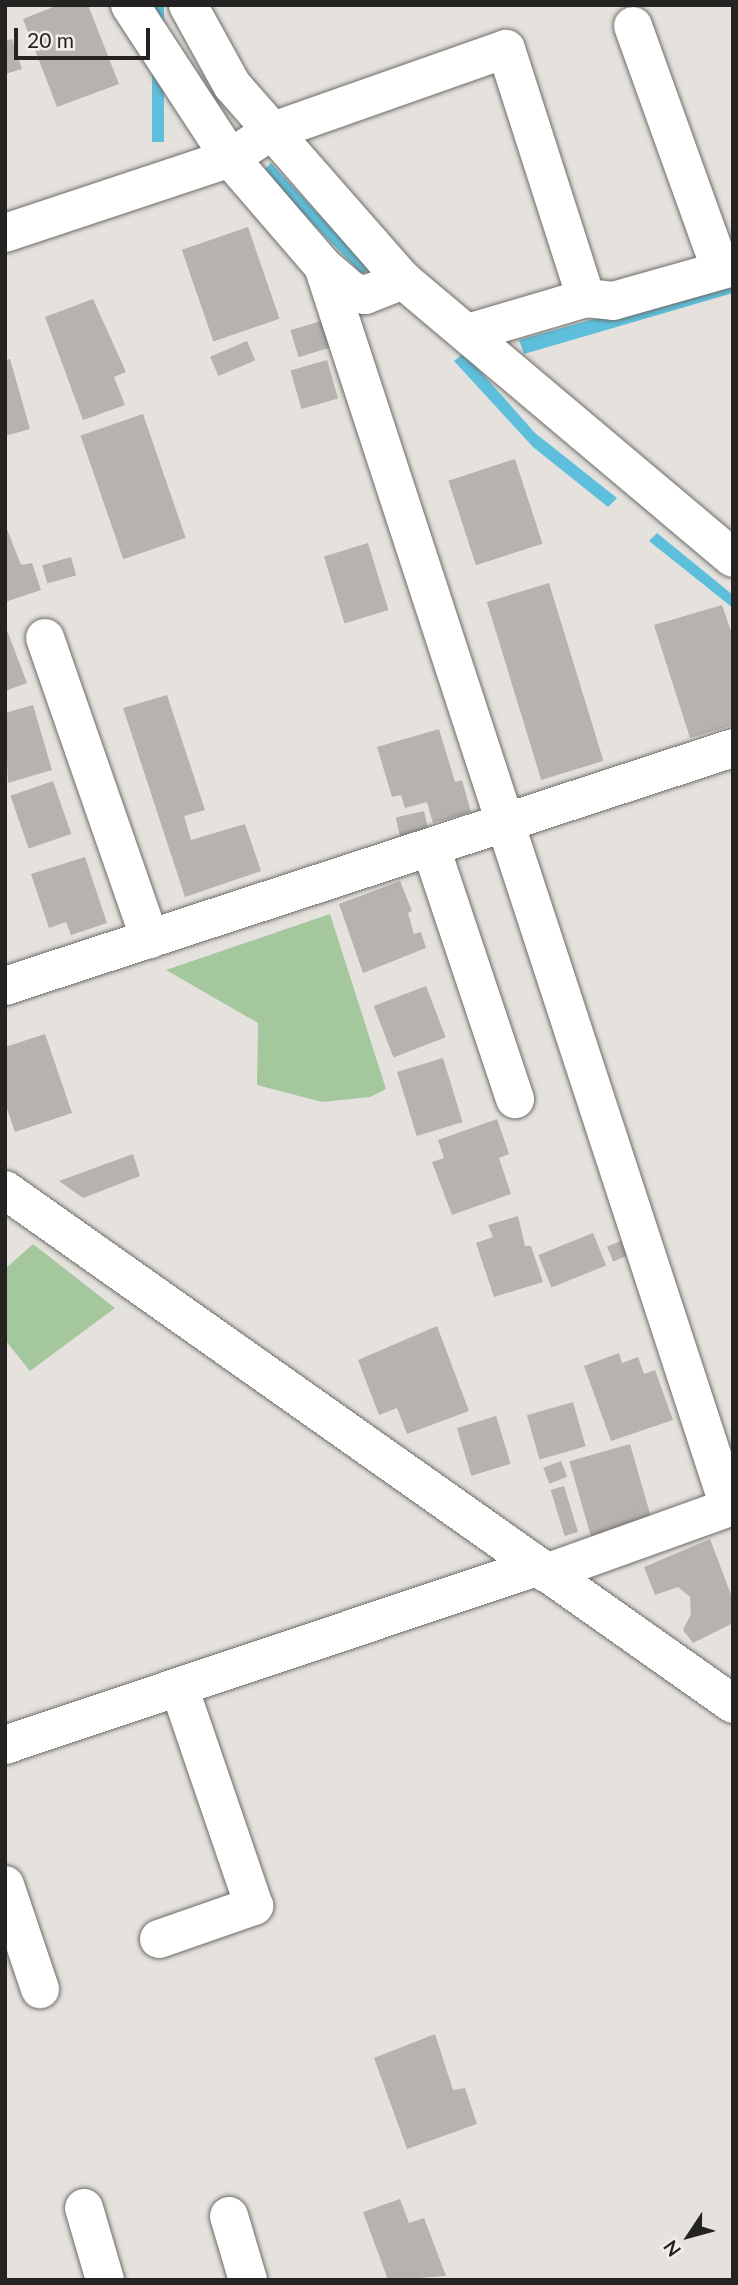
<!DOCTYPE html>
<html>
<head>
<meta charset="utf-8">
<style>
	body { margin:0 }
	#map { position:relative; width:738px; height:2285px; overflow:hidden; background:#e5e2dd; font-family:Lato,sans-serif }
	div>[style] { position:absolute }
	.green>* { inset:0; background:#a5c79e }
	.water>* { inset:0; background:#5ebfdc; transform-origin:0 0 }
	.building>* { inset:0; background:#b6b2ae; transform-origin:0 0 }
	.roads { filter:drop-shadow(0 0 2px #6e6c68) drop-shadow(0 0 2px #6e6c68) }
	.minor>* { height:38px; margin:-19px; padding:0 19px; transform-origin:19px; border-radius:19px; background:#fff }
	.tertiary>* { height:38px; margin:-19px; padding:0 19px; transform-origin:19px; border-radius:19px; background:#fff }
	span { translate:-50% -50%; white-space:nowrap; text-align:center; line-height:1.15; -webkit-text-stroke:7px #f2efea; paint-order:stroke }
	.frame { position:absolute; inset:0; border:7px solid #242321; pointer-events:none }
	.north { position:absolute; left:654px; top:2201px; width:70px; height:70px; -webkit-text-stroke:5px #f2efea; paint-order:stroke; rotate:234deg; font-size:19px; font-weight:700; line-height:28px; text-align:center; color:#242321 }
	.north::after { content:''; display:block; margin:auto; width:24px; height:32px; background:#242321; clip-path:polygon(50% 0,100% 100%,50% 72%,0 100%) }
	.scale { position:absolute; left:14px; top:28px; width:136px; height:32px; box-sizing:border-box; border:4px solid #242321; border-top:0; padding-left:9px; font-size:21px; line-height:24px; white-space:nowrap; color:#242321; -webkit-text-stroke:5px #f2efea; paint-order:stroke }
</style>
</head>
<body>
<div id="map">
	<div class="green">
		<div style="clip-path:polygon(330px 914px,386px 1089px,370px 1097px,322px 1102px,257px 1085px,258px 1023px,166px 970px)"></div>
		<div style="clip-path:polygon(33px 1244px,115px 1308px,30px 1371px,5px 1340px,5px 1269px)"></div>
	</div>
	<div class="water">
		<div style="left:152px;top:5px;width:12px;height:137px"></div>
		<div style="clip-path:polygon(271px 163px,369px 269px,362px 274px,262px 172px)"></div>
		<div style="clip-path:polygon(733px 280px,733px 293px,524px 354px,519px 340px)"></div>
		<div style="clip-path:polygon(464px 353px,535px 433px,617px 498px,608px 507px,533px 447px,454px 361px)"></div>
		<div style="clip-path:polygon(657px 533px,733px 595px,733px 608px,649px 541px)"></div>
	</div>
	<div class="building">
		<div style="clip-path:polygon(58px 5px,88px 5px,119px 84px,57px 107px,23px 19px)"></div>
		<div style="clip-path:polygon(12px 39px,22px 69px,5px 74px,5px 41px)"></div>
		<div style="left:248px;top:227px;width:97px;height:70px;rotate:71deg"></div>
		<div style="clip-path:polygon(93px 299px,126px 372px,114px 377px,125px 405px,83px 420px,45px 317px)"></div>
		<div style="left:321px;top:321px;width:28px;height:32px;rotate:73deg"></div>
		<div style="left:247px;top:341px;width:21px;height:40px;rotate:67deg"></div>
		<div style="clip-path:polygon(10px 359px,30px 429px,5px 436px,5px 360px)"></div>
		<div style="left:327px;top:360px;width:40px;height:38px;rotate:74deg"></div>
		<div style="left:143px;top:414px;width:131px;height:66px;rotate:71deg"></div>
		<div style="left:515px;top:459px;width:89px;height:70px;rotate:72deg"></div>
		<div style="clip-path:polygon(5px 524px,21px 565px,32px 563px,41px 590px,5px 602px)"></div>
		<div style="left:368px;top:543px;width:70px;height:46px;rotate:73deg"></div>
		<div style="left:71px;top:557px;width:19px;height:30px;rotate:74deg"></div>
		<div style="left:549px;top:583px;width:186px;height:65px;rotate:73deg"></div>
		<div style="clip-path:polygon(722px 605px,733px 637px,733px 725px,690px 738px,654px 625px)"></div>
		<div style="clip-path:polygon(5px 625px,27px 683px,5px 691px)"></div>
		<div style="clip-path:polygon(167px 695px,205px 810px,184px 816px,191px 840px,245px 824px,261px 871px,185px 897px,123px 708px)"></div>
		<div style="clip-path:polygon(33px 705px,52px 770px,8px 783px,5px 713px)"></div>
		<div style="clip-path:polygon(439px 729px,455px 782px,462px 780px,471px 812px,433px 823px,427px 802px,405px 808px,401px 795px,392px 797px,377px 747px)"></div>
		<div style="left:53px;top:781px;width:56px;height:45px;rotate:71deg"></div>
		<div style="left:424px;top:811px;width:22px;height:29px;rotate:77deg"></div>
		<div style="clip-path:polygon(85px 857px,107px 923px,71px 935px,66px 922px,49px 928px,31px 874px)"></div>
		<div style="clip-path:polygon(400px 881px,412px 911px,408px 913px,414px 934px,421px 932px,426px 948px,363px 973px,339px 904px)"></div>
		<div style="left:426px;top:986px;width:55px;height:56px;rotate:69deg"></div>
		<div style="clip-path:polygon(45px 1034px,72px 1113px,15px 1132px,5px 1103px,5px 1047px)"></div>
		<div style="left:443px;top:1058px;width:67px;height:48px;rotate:73deg"></div>
		<div style="clip-path:polygon(497px 1119px,509px 1154px,499px 1158px,511px 1194px,452px 1215px,432px 1162px,444px 1158px,438px 1140px)"></div>
		<div style="clip-path:polygon(133px 1154px,140px 1176px,83px 1198px,59px 1181px)"></div>
		<div style="clip-path:polygon(518px 1216px,525px 1246px,531px 1246px,543px 1282px,494px 1297px,476px 1243px,493px 1237px,488px 1225px)"></div>
		<div style="left:593px;top:1233px;width:35px;height:59px;rotate:68deg"></div>
		<div style="left:621px;top:1241px;width:16px;height:15px;rotate:68deg"></div>
		<div style="clip-path:polygon(437px 1326px,469px 1411px,407px 1434px,397px 1408px,379px 1415px,358px 1360px)"></div>
		<div style="clip-path:polygon(619px 1353px,622px 1363px,638px 1357px,644px 1374px,655px 1370px,673px 1420px,611px 1441px,584px 1366px)"></div>
		<div style="left:573px;top:1402px;width:46px;height:48px;rotate:74deg"></div>
		<div style="left:496px;top:1416px;width:50px;height:41px;rotate:73deg"></div>
		<div style="left:630px;top:1444px;width:78px;height:63px;rotate:74deg"></div>
		<div style="left:561px;top:1461px;width:17px;height:19px;rotate:69deg"></div>
		<div style="left:564px;top:1486px;width:48px;height:14px;rotate:73deg"></div>
		<div style="clip-path:polygon(710px 1539px,733px 1600px,733px 1623px,693px 1643px,683px 1630px,691px 1614px,690px 1597px,678px 1587px,655px 1595px,644px 1567px)"></div>
		<div style="clip-path:polygon(435px 2034px,453px 2090px,465px 2088px,477px 2124px,407px 2149px,374px 2058px)"></div>
		<div style="clip-path:polygon(400px 2199px,409px 2223px,424px 2218px,446px 2276px,388px 2280px,363px 2212px)"></div>
	</div>
	<div class="roads">
		<div class="minor">
			<div style="left:130px;top:5px;width:183px;rotate:56.8deg"></div>
			<div style="left:230px;top:158px;width:143px;rotate:49.3deg"></div>
			<div style="left:323px;top:266px;width:38px;rotate:41deg"></div>
			<div style="left:352px;top:291px;width:14px;rotate:17deg"></div>
			<div style="left:365px;top:295px;width:41px;rotate:-21.5deg"></div>
			<div style="left:188px;top:5px;width:91px;rotate:61.2deg"></div>
			<div style="left:232px;top:85px;width:259px;rotate:48.8deg"></div>
			<div style="left:403px;top:280px;width:431px;rotate:40.1deg"></div>
			<div style="left:633px;top:26px;width:259px;rotate:70.2deg"></div>
			<div style="left:5px;top:233px;width:237px;rotate:-18.4deg"></div>
			<div style="left:230px;top:158px;width:48px;rotate:-33deg"></div>
			<div style="left:270px;top:132px;width:250px;rotate:-19.4deg"></div>
			<div style="left:506px;top:49px;width:262px;rotate:72.2deg"></div>
			<div style="left:323px;top:266px;width:1306px;rotate:71.88deg"></div>
			<div style="left:468px;top:333px;width:123px;rotate:-16.5deg"></div>
			<div style="left:586px;top:298px;width:27px;rotate:6deg"></div>
			<div style="left:613px;top:301px;width:125px;rotate:-15.8deg"></div>
			<div style="left:45px;top:638px;width:319px;rotate:70.8deg"></div>
			<div style="left:431px;top:848px;width:265px;rotate:71.5deg"></div>
			<div style="left:5px;top:986px;width:766px;rotate:-18.1deg"></div>
			<div style="left:546px;top:1573px;width:199px;rotate:-19.7deg"></div>
			<div style="left:5px;top:1745px;width:560px;rotate:-18.53deg"></div>
			<div style="left:5px;top:1885px;width:110px;rotate:71.4deg"></div>
			<div style="left:159px;top:1939px;width:101px;rotate:-19.2deg"></div>
			<div style="left:254px;top:1906px;width:231px;rotate:-108.9deg"></div>
			<div style="left:84px;top:2208px;width:75px;rotate:73.7deg"></div>
			<div style="left:229px;top:2216px;width:67px;rotate:73.5deg"></div>
		</div>
		<div class="tertiary">
			<div style="left:5px;top:1190px;width:891px;rotate:35.22deg"></div>
		</div>
	</div>
	<div class="frame"></div>
	<div class="north">N</div>
	<div class="scale">20 m</div>
</div>
</body>
</html>
